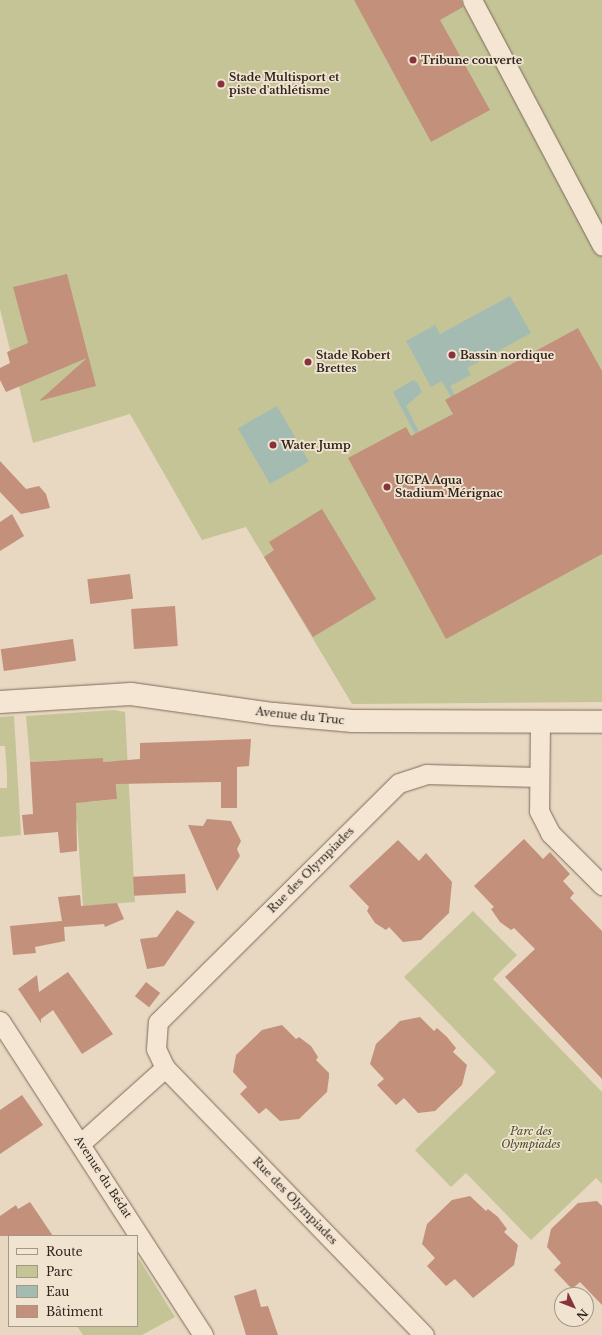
<!DOCTYPE html>
<html>
<head>
<meta charset="utf-8">
<style>
	body { margin:0 }
	#map { position:relative; width:602px; height:1335px; overflow:hidden; background:#e8d7c1; font-family:"Libre Baskerville",serif }
	div>[style] { position:absolute }
	.green>* { inset:0; background:#c4c497 }
	.water>* { inset:0; background:#a3bbb1; transform-origin:0 0 }
	.building>* { inset:0; background:#c2907b; transform-origin:0 0 }
	.roads { filter:drop-shadow(0 0 1px #7f6a5b) drop-shadow(0 0 1px #7f6a5b) }
	.street>* { height:19px; margin:-9.5px; padding:0 9.5px; transform-origin:9.5px; border-radius:9.5px; background:#f4e6d3 }
	.secondary>* { height:22px; margin:-11px; padding:0 11px; transform-origin:11px; border-radius:11px; background:#f4e6d3 }
	.dots>* { width:11px; height:11px; translate:-50% -50%; box-sizing:border-box; border:2px solid #f0e3d0; border-radius:50% }
	span { translate:-50% -50%; white-space:nowrap; text-align:center; line-height:1.15; -webkit-text-stroke:3.5px #f0e3d0; paint-order:stroke }
	.poi-label { font-size:11px; color:#31241d; font-weight:700 }
	.left { translate:0 -50%; text-align:left }
	.street-label { font-size:11px; color:#31241d }
	.park-label { font-size:11px; color:#464b26; font-style:italic }
	.legend { position:absolute; left:8px; top:1235px; width:130px; height:92px; box-sizing:border-box; background:#f0e3d0; border:1px solid #a49788; margin:0; padding:5px 7px; list-style:none; font-size:12px; color:#31241d }
	.legend li { display:flex; align-items:center; gap:8px; height:20px }
	.legend b { width:20px; border:1px solid #a49788 }
	.north { position:absolute; left:554px; top:1287px; width:40px; height:40px; box-sizing:border-box; background:#f0e3d0; border:1px solid #a49788; border-radius:50%; rotate:133deg; font-size:11px; font-weight:700; line-height:16px; text-align:center; color:#31241d }
	.north::after { content:''; display:block; margin:auto; width:14px; height:18px; background:#87323d; clip-path:polygon(50% 0,100% 100%,50% 72%,0 100%) }
</style>
</head>
<body>
<div id="map">
	<div class="green">
		<div style="clip-path:polygon(0 0,602px 0,602px 702px,352px 704px,246px 527px,202px 540px,130px 414px,33px 443px,0 309px)"></div>
		<div style="clip-path:polygon(evenodd,114px 710px,125px 712px,135px 902px,83px 906px,77px 821px,65px 822px,61px 760px,30px 762px,26px 716px,114px 710px,103px 758px,103px 762px,115px 761px,117px 799px,89px 802px,85px 760px,103px 758px)"></div>
		<div style="clip-path:polygon(14px 716px,21px 835px,0 837px,0 788px,7px 788px,7px 774px,5px 746px,0 746px,0 717px)"></div>
		<div style="clip-path:polygon(473px 911px,517px 955px,493px 979px,602px 1092px,602px 1184px,596px 1178px,531px 1240px,466px 1173px,451px 1187px,415px 1150px,496px 1072px,404px 977px)"></div>
		<div style="clip-path:polygon(139px 1259px,175px 1317px,142px 1335px,83px 1335px,77px 1326px,137px 1326px,137px 1261px)"></div>
	</div>
	<div class="water">
		<div style="clip-path:polygon(510px 296px,531px 333px,467px 368px,471px 375px,450px 386px,455px 396px,451px 397px,442px 381px,431px 387px,406px 341px,435px 325px,440px 334px)"></div>
		<div style="clip-path:polygon(413px 380px,417px 382px,422px 392px,406px 406px,419px 432px,415px 434px,393px 392px)"></div>
		<div style="left:277px;top:406px;width:64px;height:45px;rotate:60deg"></div>
	</div>
	<div class="building">
		<div style="clip-path:polygon(354px 0,461px 0,463px 7px,440px 20px,490px 110px,431px 142px)"></div>
		<div style="clip-path:polygon(67px 274px,96px 386px,39px 401px,87px 358px,6px 392px,0 380px,0 368px,10px 363px,7px 352px,28px 343px,13px 287px)"></div>
		<div style="clip-path:polygon(578px 328px,602px 371px,602px 554px,446px 639px,348px 458px,406px 427px,411px 436px,453px 414px,445px 400px)"></div>
		<div style="clip-path:polygon(0 461px,26px 489px,39px 486px,46px 494px,50px 508px,21px 514px,0 492px)"></div>
		<div style="clip-path:polygon(322px 509px,376px 599px,313px 637px,264px 557px,274px 550px,269px 542px)"></div>
		<div style="clip-path:polygon(12px 514px,24px 536px,0 551px,0 522px)"></div>
		<div style="left:130px;top:574px;width:25px;height:43px;rotate:83deg"></div>
		<div style="left:175px;top:606px;width:40px;height:44px;rotate:86deg"></div>
		<div style="left:73px;top:639px;width:22px;height:73px;rotate:82deg"></div>
		<div style="clip-path:polygon(251px 739px,249px 766px,237px 767px,237px 808px,221px 808px,221px 782px,116px 784px,117px 799px,76px 803px,77px 851px,60px 853px,58px 832px,24px 835px,22px 815px,33px 814px,30px 762px,103px 758px,103px 762px,140px 759px,140px 743px)"></div>
		<div style="clip-path:polygon(207px 819px,231px 821px,241px 841px,237px 849px,240px 856px,217px 891px,188px 825px,203px 826px)"></div>
		<div style="clip-path:polygon(524px 839px,543px 859px,550px 852px,570px 874px,563px 881px,574px 893px,570px 898px,602px 931px,602px 1079px,505px 977px,535px 949px,514px 928px,511px 930px,500px 922px,491px 909px,494px 907px,474px 886px)"></div>
		<div style="clip-path:polygon(398px 840px,419px 861px,426px 853px,452px 882px,449px 913px,421px 940px,403px 942px,389px 927px,386px 930px,375px 923px,367px 911px,369px 907px,349px 886px)"></div>
		<div style="left:185px;top:874px;width:19px;height:52px;rotate:87deg"></div>
		<div style="clip-path:polygon(80px 895px,81px 906px,117px 903px,124px 919px,105px 927px,104px 924px,64px 927px,65px 941px,35px 947px,36px 953px,13px 955px,10px 926px,62px 921px,58px 897px)"></div>
		<div style="clip-path:polygon(177px 910px,195px 922px,164px 966px,147px 969px,140px 939px,157px 937px)"></div>
		<div style="clip-path:polygon(68px 972px,113px 1034px,82px 1054px,53px 1010px,41px 1019px,41px 1023px,18px 989px,37px 975px,39px 992px)"></div>
		<div style="left:146px;top:982px;width:18px;height:18px;rotate:38deg"></div>
		<div style="clip-path:polygon(420px 1017px,434px 1031px,437px 1028px,447px 1037px,456px 1048px,453px 1052px,467px 1065px,462px 1085px,435px 1111px,418px 1113px,404px 1098px,396px 1105px,377px 1085px,384px 1079px,370px 1064px,376px 1044px,393px 1028px,400px 1021px)"></div>
		<div style="clip-path:polygon(282px 1025px,296px 1039px,299px 1037px,311px 1046px,318px 1057px,316px 1060px,329px 1073px,329px 1077px,327px 1092px,299px 1119px,280px 1121px,266px 1108px,259px 1114px,240px 1094px,247px 1087px,233px 1072px,236px 1055px,262px 1030px)"></div>
		<div style="clip-path:polygon(22px 1095px,43px 1125px,0 1154px,0 1110px)"></div>
		<div style="clip-path:polygon(470px 1196px,486px 1211px,488px 1209px,498px 1217px,507px 1229px,504px 1232px,518px 1245px,514px 1265px,473px 1298px,455px 1279px,446px 1286px,427px 1266px,435px 1258px,422px 1244px,427px 1224px,452px 1200px)"></div>
		<div style="clip-path:polygon(597px 1201px,602px 1206px,602px 1305px,580px 1282px,572px 1289px,554px 1270px,561px 1263px,547px 1247px,551px 1229px,578px 1203px)"></div>
		<div style="clip-path:polygon(30px 1202px,53px 1236px,0 1236px,0 1216px,16px 1205px,18px 1209px)"></div>
		<div style="clip-path:polygon(256px 1289px,261px 1307px,268px 1306px,278px 1335px,246px 1335px,234px 1296px)"></div>
	</div>
	<div class="roads">
		<div class="street">
			<div style="left:472px;top:0;width:278px;rotate:62.1deg"></div>
			<div style="left:540px;top:722px;width:89px;rotate:90.6deg"></div>
			<div style="left:539px;top:811px;width:25px;rotate:63deg"></div>
			<div style="left:550px;top:833px;width:74px;rotate:45deg"></div>
			<div style="left:0;top:1021px;width:374px;rotate:57.1deg"></div>
			<div style="left:81px;top:1143px;width:113px;rotate:-41.8deg"></div>
			<div style="left:424px;top:1335px;width:372px;rotate:-134.1deg"></div>
			<div style="left:165px;top:1068px;width:21px;rotate:-115deg"></div>
			<div style="left:156px;top:1049px;width:27px;rotate:-86deg"></div>
			<div style="left:158px;top:1022px;width:339px;rotate:-44.8deg"></div>
			<div style="left:399px;top:783px;width:28px;rotate:-18deg"></div>
			<div style="left:426px;top:774px;width:112px;rotate:1.5deg"></div>
		</div>
		<div class="secondary">
			<div style="left:0;top:702px;width:131px;rotate:-3.5deg"></div>
			<div style="left:131px;top:694px;width:144px;rotate:8deg"></div>
			<div style="left:274px;top:714px;width:79px;rotate:5.1deg"></div>
			<div style="left:353px;top:721px;width:249px;rotate:0.2deg"></div>
		</div>
	</div>
	<div class="dots">
		<div style="left:413px;top:60px;background:#87323d"></div>
		<div style="left:221px;top:84px;background:#87323d"></div>
		<div style="left:452px;top:355px;background:#87323d"></div>
		<div style="left:308px;top:362px;background:#87323d"></div>
		<div style="left:273px;top:445px;background:#87323d"></div>
		<div style="left:387px;top:487px;background:#87323d"></div>
	</div>
	<div class="poi-label">
		<span class="left" style="left:421px;top:60px">Tribune couverte</span>
		<span class="left" style="left:229px;top:84px">Stade Multisport et<br>piste d'athlétisme</span>
		<span class="left" style="left:460px;top:355px">Bassin nordique</span>
		<span class="left" style="left:316px;top:362px">Stade Robert<br>Brettes</span>
		<span class="left" style="left:281px;top:445px">Water Jump</span>
		<span class="left" style="left:395px;top:487px">UCPA Aqua<br>Stadium Mérignac</span>
	</div>
	<div class="street-label">
		<span style="left:300px;top:716px;rotate:6deg">Avenue du Truc</span>
		<span style="left:311px;top:870px;rotate:-45deg">Rue des Olympiades</span>
		<span style="left:103px;top:1177px;rotate:57deg">Avenue du Bédat</span>
		<span style="left:295px;top:1201px;rotate:46deg">Rue des Olympiades</span>
	</div>
	<div class="park-label">
		<span style="left:531px;top:1138px">Parc des<br>Olympiades</span>
	</div>
	<ul class="legend">
	<li><b style="height:5px;background:#f4e6d3"></b>Route</li>
	<li><b style="height:11px;background:#c4c497"></b>Parc</li>
	<li><b style="height:11px;background:#a3bbb1"></b>Eau</li>
	<li><b style="height:11px;background:#c2907b"></b>Bâtiment</li>
	</ul>
	<div class="north">N</div>
</div>
</body>
</html>
